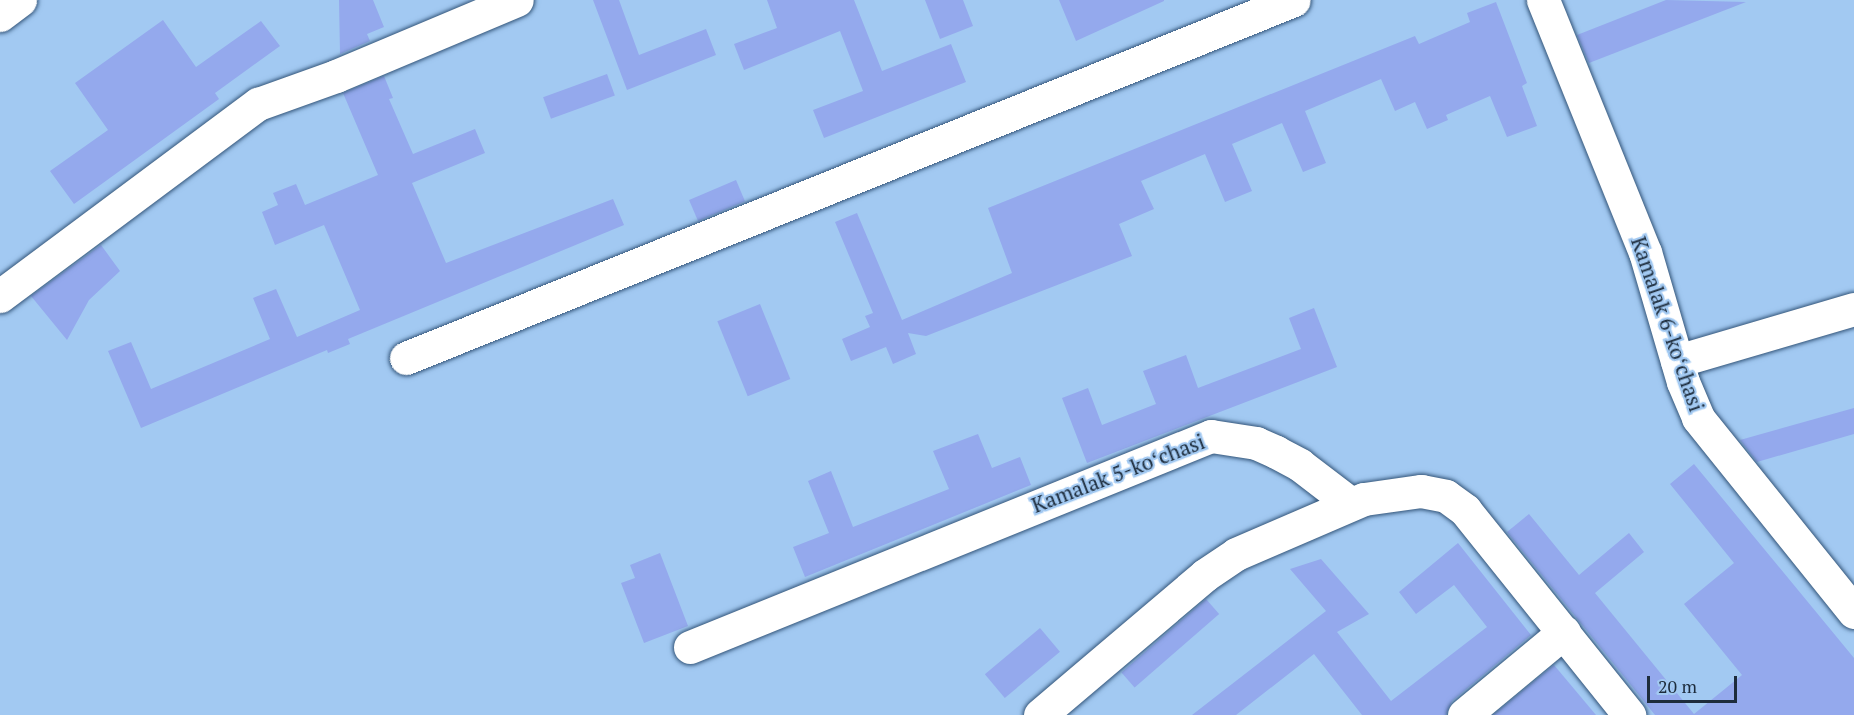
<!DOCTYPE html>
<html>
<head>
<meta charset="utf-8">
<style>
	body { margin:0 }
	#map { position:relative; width:1854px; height:715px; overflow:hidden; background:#a2c9f2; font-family:"PT Serif",serif }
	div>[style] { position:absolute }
	.building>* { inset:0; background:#94a9ed; transform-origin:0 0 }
	.roads { filter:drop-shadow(0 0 2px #335579) drop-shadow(0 0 2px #335579) }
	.minor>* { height:33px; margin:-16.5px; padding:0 16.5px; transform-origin:16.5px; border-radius:16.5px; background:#fff }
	span { translate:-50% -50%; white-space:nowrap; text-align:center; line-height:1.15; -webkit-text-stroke:4.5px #a2c9f2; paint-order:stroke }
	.street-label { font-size:21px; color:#1d2c3c }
	.scale { position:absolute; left:1647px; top:676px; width:90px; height:27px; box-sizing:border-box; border:3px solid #1d2c3c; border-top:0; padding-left:8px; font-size:18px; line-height:21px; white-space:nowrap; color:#1d2c3c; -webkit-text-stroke:4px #a2c9f2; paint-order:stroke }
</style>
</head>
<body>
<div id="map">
	<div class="building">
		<div style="clip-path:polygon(339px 0,373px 0,384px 27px,367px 34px,370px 41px,340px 54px)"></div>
		<div style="clip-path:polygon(593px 0,619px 0,639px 55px,706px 29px,716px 55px,627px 90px)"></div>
		<div style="clip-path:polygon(767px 0,854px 0,882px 71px,951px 44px,966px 82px,824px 138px,813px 110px,863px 91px,840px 31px,744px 70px,734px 44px,777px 28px)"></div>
		<div style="clip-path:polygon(925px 0,963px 0,973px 26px,940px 39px)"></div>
		<div style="clip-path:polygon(1059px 0,1164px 0,1164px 1px,1076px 41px)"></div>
		<div style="clip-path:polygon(1666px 0,1746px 2px,1589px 63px,1577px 35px)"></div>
		<div style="clip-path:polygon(1496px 2px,1527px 83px,1522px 86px,1537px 126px,1507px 137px,1490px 96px,1446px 115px,1448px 120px,1427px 129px,1415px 102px,1395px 111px,1381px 79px,1305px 111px,1326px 163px,1303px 172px,1282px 123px,1232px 144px,1252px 191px,1225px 202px,1205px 154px,1141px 181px,1154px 209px,1119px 224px,1132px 256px,926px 336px,908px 333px,916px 354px,893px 364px,886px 347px,851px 361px,842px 339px,870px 327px,865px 316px,873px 313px,835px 222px,857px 213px,902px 320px,1012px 273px,988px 208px,1415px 36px,1419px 44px,1470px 22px,1467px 13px)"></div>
		<div style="clip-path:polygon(163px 20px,196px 67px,261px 21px,280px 46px,215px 93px,219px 99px,74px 204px,50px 171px,108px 130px,75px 83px)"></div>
		<div style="left:607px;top:74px;width:23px;height:68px;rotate:70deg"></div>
		<div style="clip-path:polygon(384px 76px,393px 98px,389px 99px,413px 154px,475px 129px,485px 153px,412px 183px,446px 263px,613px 199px,624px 225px,348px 339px,350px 344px,328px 353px,327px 350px,141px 428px,108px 351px,131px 342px,151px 389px,270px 339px,253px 298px,276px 289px,297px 337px,360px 310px,324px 225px,275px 245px,262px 212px,278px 205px,273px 193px,296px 184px,305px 205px,378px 175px,343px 93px)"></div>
		<div style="left:736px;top:180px;width:23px;height:51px;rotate:67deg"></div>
		<div style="clip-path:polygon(101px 245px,120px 271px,89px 300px,67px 340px,31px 296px)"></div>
		<div style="left:760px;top:304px;width:81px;height:46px;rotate:68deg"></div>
		<div style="clip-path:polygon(1314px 308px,1337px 367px,1087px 463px,1062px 398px,1088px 388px,1102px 425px,1156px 404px,1143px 371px,1186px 355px,1198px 388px,1301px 349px,1289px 318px)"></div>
		<div style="clip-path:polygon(1854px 408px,1854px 434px,1757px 462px,1740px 440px)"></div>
		<div style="clip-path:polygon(978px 434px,992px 468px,1020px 457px,1031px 485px,805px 577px,793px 547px,829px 533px,808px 481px,831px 471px,853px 527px,949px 489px,933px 451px)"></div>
		<div style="clip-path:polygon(1694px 464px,1854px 658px,1854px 715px,1655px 715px,1507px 532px,1529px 514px,1579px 575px,1629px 533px,1644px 552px,1595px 593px,1694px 714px,1742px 675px,1684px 604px,1734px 563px,1670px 484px)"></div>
		<div style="clip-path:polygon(1458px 543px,1531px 635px,1452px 701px,1446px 715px,1362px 715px,1314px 654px,1236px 715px,1192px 715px,1326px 611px,1290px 569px,1321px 559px,1369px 614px,1337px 632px,1391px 701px,1487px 627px,1454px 585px,1416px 614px,1399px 592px)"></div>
		<div style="clip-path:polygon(660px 553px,688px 626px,644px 643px,621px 583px,635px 578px,630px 565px)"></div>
		<div style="left:1206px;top:599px;width:20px;height:112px;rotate:49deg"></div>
		<div style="left:1040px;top:628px;width:31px;height:72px;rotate:50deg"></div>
		<div style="clip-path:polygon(1554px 665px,1596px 715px,1493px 715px)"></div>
	</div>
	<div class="roads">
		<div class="minor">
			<div style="left:1543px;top:0;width:272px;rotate:68deg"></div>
			<div style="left:1645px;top:252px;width:135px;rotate:73.7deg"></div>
			<div style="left:1683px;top:382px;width:39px;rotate:67deg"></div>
			<div style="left:1698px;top:418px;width:249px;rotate:51.2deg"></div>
			<div style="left:0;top:15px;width:25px;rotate:-37deg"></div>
			<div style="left:0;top:296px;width:322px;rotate:-36.7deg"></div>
			<div style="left:258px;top:104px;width:83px;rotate:-19.7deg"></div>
			<div style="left:336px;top:76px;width:196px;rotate:-22.8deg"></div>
			<div style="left:406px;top:358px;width:957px;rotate:-21.96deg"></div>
			<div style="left:1677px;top:361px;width:184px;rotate:-16.4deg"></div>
			<div style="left:690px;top:647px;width:562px;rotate:-22.05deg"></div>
			<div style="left:1211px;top:436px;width:46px;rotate:8.8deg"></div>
			<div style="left:1256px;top:443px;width:22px;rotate:24deg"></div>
			<div style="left:1276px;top:452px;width:27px;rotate:28deg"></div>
			<div style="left:1300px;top:465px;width:64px;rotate:37.4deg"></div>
			<div style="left:1040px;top:715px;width:216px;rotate:-40.3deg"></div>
			<div style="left:1205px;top:575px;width:37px;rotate:-34deg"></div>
			<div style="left:1236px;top:554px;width:139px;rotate:-23.3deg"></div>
			<div style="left:1364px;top:499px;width:58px;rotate:-8deg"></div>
			<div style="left:1421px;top:491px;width:25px;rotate:11deg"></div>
			<div style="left:1446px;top:496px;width:24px;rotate:36deg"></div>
			<div style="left:1465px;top:510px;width:263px;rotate:51.3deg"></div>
			<div style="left:1464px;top:715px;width:130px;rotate:-39.7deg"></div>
		</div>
	</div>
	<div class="street-label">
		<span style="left:1668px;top:324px;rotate:71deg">Kamalak 6-koʻchasi</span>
		<span style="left:1118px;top:473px;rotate:-21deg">Kamalak 5-koʻchasi</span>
	</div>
	<div class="scale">20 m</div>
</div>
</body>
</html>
